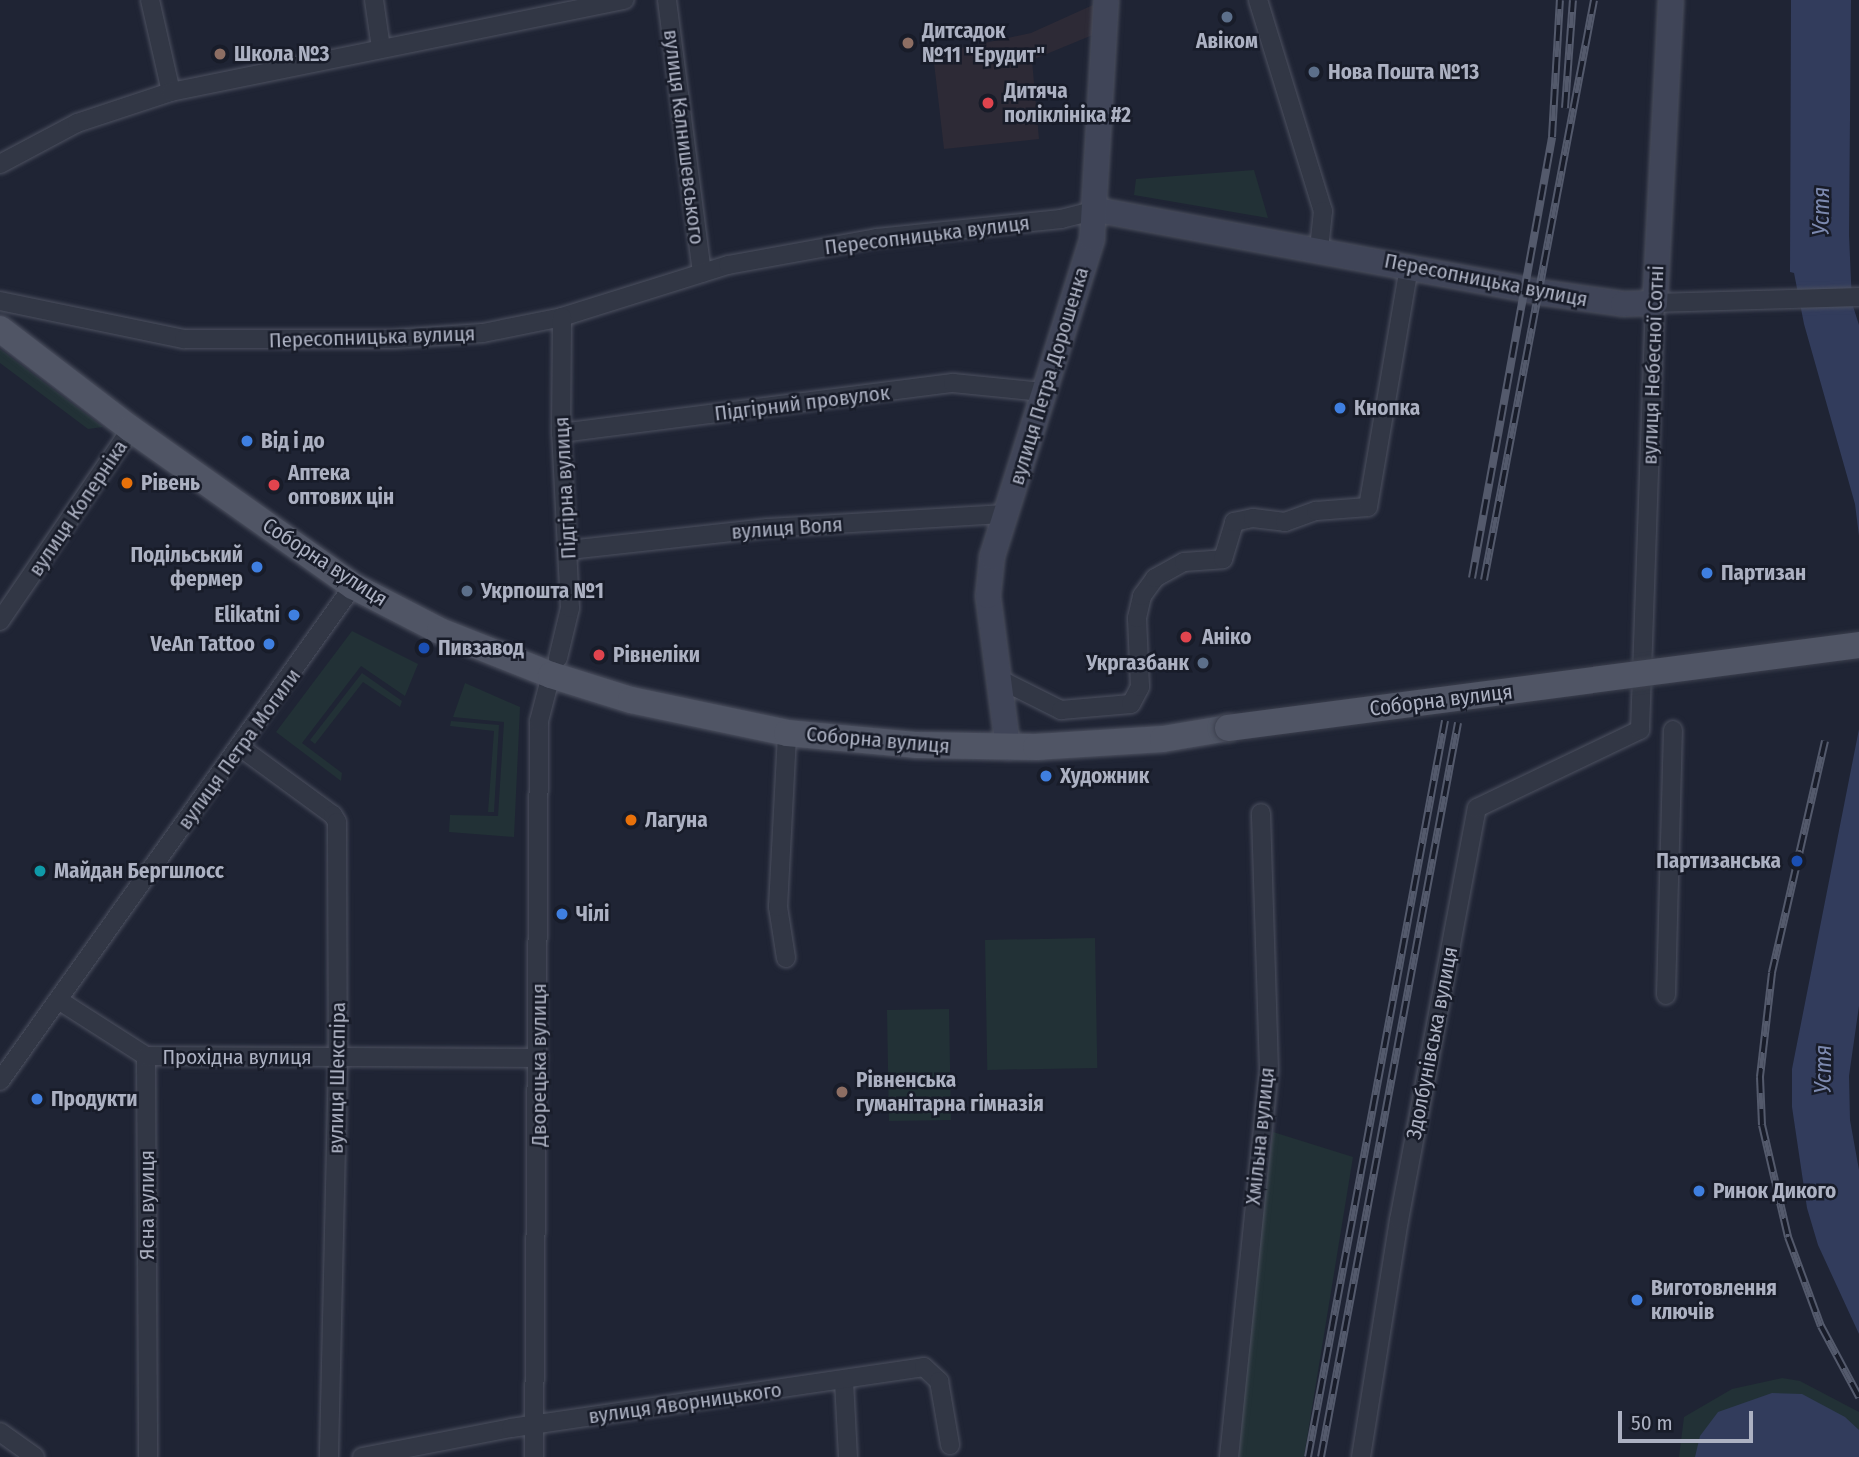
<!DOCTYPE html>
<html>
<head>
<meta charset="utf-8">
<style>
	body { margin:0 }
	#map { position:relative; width:1859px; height:1457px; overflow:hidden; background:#1f2434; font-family:"Fira Sans Condensed",sans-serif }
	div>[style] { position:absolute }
	.medical>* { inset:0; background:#2d2a36 }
	.green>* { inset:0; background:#223136; transform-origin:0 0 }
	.water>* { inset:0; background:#323c5c }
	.roads { filter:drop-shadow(0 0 2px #4d5160) drop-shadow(0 0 2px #4d5160) }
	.street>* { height:18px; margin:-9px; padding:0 9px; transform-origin:9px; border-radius:9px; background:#323745 }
	.secondary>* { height:24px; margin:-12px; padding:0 12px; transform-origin:12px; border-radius:12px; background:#404558 }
	.primary>* { height:26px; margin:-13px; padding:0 13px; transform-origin:13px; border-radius:13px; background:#505565 }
	.rail>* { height:8px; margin-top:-4px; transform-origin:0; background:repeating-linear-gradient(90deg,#181c29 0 16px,#545a6c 0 32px); box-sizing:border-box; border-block:2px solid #545a6c }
	.bridges { filter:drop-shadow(0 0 2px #3c404e) drop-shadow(0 0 2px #3c404e) }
	.primary-bridge>* { height:26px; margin:-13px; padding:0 13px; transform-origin:13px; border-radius:13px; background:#505565 }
	.dots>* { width:19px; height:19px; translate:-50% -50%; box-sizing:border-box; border:4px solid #181c29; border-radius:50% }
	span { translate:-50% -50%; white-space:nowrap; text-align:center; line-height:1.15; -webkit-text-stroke:5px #181c29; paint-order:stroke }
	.poi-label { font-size:21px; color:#acb1c2; font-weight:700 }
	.left { translate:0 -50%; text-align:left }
	.right { translate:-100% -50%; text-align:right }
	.street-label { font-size:21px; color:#acb1c2 }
	.water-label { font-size:23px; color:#7c89af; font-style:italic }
	.scale { position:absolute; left:1618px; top:1411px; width:135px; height:32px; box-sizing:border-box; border:4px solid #acb1c2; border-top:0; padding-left:9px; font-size:21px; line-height:24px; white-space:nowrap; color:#acb1c2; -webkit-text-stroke:5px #181c29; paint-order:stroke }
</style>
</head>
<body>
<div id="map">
	<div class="medical">
		<div style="clip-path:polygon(1093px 5px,1095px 34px,1032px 60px,1039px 139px,944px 149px,933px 54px,1031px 33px)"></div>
	</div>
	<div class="green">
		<div style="clip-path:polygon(1254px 170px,1268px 218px,1134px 195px,1136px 179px)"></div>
		<div style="clip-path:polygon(0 349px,103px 427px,88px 429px,0 363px)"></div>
		<div style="clip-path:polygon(352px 631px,418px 664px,405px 696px,361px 666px,302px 743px,342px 773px,341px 781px,276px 732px)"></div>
		<div style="clip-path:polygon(362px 673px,402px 701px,400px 707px,363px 682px,315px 744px,310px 740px)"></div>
		<div style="clip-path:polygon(465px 683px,520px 707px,514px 837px,449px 832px,450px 815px,498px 816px,504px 722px,453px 717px)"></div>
		<div style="clip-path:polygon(451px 721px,499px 725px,494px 812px,488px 812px,494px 731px,450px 726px)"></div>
		<div style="left:1095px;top:938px;width:130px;height:110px;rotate:89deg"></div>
		<div style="left:949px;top:1009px;width:111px;height:62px;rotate:89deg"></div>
		<div style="clip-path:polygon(1273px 1132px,1353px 1157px,1304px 1457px,1239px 1457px,1248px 1330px)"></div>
		<div style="clip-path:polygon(1782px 1378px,1800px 1381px,1859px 1412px,1859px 1457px,1679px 1457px,1684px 1417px,1732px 1389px)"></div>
	</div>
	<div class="water">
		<div style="clip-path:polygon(1791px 0,1851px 0,1849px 235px,1852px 303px,1859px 325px,1859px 536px,1855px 504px,1804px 324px,1794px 273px,1790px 272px)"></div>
		<div style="clip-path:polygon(1859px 729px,1859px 1006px,1849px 1076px,1850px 1120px,1859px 1170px,1859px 1334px,1818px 1245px,1807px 1208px,1792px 1107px,1792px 1069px)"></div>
		<div style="clip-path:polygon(1772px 1393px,1802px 1394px,1845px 1417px,1859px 1430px,1859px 1457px,1695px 1457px,1700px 1436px,1718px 1412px)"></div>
	</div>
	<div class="roads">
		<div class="street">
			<div style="left:150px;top:0;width:94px;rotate:77.1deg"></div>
			<div style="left:374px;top:0;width:49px;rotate:81.7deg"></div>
			<div style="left:667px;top:0;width:275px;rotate:82.7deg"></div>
			<div style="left:1258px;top:0;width:221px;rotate:72.9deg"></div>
			<div style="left:1323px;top:211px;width:38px;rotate:96deg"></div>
			<div style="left:0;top:164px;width:87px;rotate:-28deg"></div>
			<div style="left:77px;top:123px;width:99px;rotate:-18.3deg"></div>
			<div style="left:171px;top:92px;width:463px;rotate:-11.5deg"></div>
			<div style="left:0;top:301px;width:188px;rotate:11.7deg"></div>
			<div style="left:184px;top:339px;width:209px"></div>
			<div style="left:393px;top:339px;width:90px;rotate:-3.8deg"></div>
			<div style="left:483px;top:333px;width:81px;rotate:-11.4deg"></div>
			<div style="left:562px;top:317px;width:174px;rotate:-17.4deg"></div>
			<div style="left:728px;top:265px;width:151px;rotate:-10.3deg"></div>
			<div style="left:877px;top:238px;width:185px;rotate:-5.9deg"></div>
			<div style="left:1061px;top:219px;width:37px;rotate:-14deg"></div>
			<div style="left:561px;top:433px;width:395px;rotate:-7.3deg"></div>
			<div style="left:953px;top:383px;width:90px;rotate:5.7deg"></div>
			<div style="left:569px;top:550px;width:200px;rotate:-6.3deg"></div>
			<div style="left:768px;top:528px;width:238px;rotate:-3.4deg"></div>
			<div style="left:0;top:621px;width:232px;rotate:-55.7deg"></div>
			<div style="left:558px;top:658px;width:51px;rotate:-76.5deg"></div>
			<div style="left:570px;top:608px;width:175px;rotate:-92.9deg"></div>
			<div style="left:561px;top:433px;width:116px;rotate:-89.5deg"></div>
			<div style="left:997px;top:678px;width:72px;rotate:26.6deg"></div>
			<div style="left:1061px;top:710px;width:70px;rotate:-4.9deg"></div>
			<div style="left:1131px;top:704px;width:19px;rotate:-62deg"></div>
			<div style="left:1140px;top:687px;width:69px;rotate:-92.5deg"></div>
			<div style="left:1137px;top:618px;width:23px;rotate:-77deg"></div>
			<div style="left:1142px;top:596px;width:22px;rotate:-54deg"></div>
			<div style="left:1155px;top:578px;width:33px;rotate:-29deg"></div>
			<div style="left:1184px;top:562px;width:39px;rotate:-4deg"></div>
			<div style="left:1223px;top:559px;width:39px;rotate:-73deg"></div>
			<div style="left:1234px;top:522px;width:19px;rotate:-12deg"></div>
			<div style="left:1253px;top:518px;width:32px;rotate:7deg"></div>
			<div style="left:1285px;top:522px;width:33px;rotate:-20deg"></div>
			<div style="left:1316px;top:511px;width:52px;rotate:-4.4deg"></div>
			<div style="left:1368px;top:507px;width:244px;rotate:-80.3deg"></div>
			<div style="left:240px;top:747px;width:115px;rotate:36.2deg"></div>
			<div style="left:333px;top:815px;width:8px;rotate:60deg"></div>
			<div style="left:337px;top:822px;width:235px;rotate:89.8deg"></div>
			<div style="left:338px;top:1057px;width:400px;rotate:91.3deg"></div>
			<div style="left:786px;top:958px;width:52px;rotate:-98.9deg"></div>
			<div style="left:778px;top:907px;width:174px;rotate:-87deg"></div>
			<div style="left:1666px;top:995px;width:265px;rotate:-88.5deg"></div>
			<div style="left:60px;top:1001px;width:102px;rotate:32.6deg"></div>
			<div style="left:146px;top:1056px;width:401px;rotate:89.7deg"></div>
			<div style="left:146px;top:1056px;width:392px;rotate:0.3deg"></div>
			<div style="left:0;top:1081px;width:608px;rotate:-54.51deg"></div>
			<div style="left:844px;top:1381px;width:76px;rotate:87deg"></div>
			<div style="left:0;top:1432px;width:43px;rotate:35.5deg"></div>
			<div style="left:362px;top:1457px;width:152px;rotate:-11deg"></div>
			<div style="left:511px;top:1428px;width:417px;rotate:-8.4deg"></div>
			<div style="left:924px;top:1367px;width:21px;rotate:43deg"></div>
			<div style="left:939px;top:1381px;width:65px;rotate:80.2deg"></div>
			<div style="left:534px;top:1457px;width:736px;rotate:-89.61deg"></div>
			<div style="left:539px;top:721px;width:48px;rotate:-75.4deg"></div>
			<div style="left:1229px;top:1457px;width:389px;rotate:-84.1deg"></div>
			<div style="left:1269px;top:1070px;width:257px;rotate:-91.8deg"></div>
			<div style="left:1361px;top:1457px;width:240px;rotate:-80.9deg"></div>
			<div style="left:1399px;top:1220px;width:419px;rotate:-79.3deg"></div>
			<div style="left:1477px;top:808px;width:181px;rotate:-25.6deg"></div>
			<div style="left:1640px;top:730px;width:427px;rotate:-88deg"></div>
			<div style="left:1655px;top:303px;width:204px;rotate:-1.7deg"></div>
		</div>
		<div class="secondary">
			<div style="left:1097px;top:210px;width:449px;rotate:10.5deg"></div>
			<div style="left:1538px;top:292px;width:86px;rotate:8deg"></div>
			<div style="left:1623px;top:304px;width:32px;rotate:-2deg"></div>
			<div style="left:1655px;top:303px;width:303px;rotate:-87deg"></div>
			<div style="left:1008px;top:748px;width:153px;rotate:-97.5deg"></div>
			<div style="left:988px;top:596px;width:39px;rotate:-84deg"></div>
			<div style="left:992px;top:557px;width:333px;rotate:-72.5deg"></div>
			<div style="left:1092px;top:239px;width:239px;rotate:-86.6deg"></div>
		</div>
		<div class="primary">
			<div style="left:0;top:329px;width:165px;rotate:37.4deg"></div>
			<div style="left:131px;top:429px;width:272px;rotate:35.3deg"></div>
			<div style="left:353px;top:586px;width:98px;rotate:27.3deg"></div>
			<div style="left:440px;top:631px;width:119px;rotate:21.6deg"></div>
			<div style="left:551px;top:675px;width:84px;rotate:17.4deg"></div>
			<div style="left:631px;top:700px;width:159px;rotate:11.9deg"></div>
			<div style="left:787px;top:733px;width:131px;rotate:5.3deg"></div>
			<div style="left:917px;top:745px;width:119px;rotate:1deg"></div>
			<div style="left:1036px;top:747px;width:127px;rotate:-3.6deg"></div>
			<div style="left:1163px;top:739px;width:66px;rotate:-9.6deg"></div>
		</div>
	</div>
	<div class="rail">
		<div style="left:1565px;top:108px;width:108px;rotate:-85.8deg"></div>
		<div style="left:1472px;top:578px;width:448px;rotate:-79.7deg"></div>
		<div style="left:1552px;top:137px;width:137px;rotate:-86.7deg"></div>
		<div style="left:1484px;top:580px;width:590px;rotate:-79.26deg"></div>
		<div style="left:1825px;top:741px;width:238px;rotate:102.9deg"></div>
		<div style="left:1772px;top:973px;width:105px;rotate:96.6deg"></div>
		<div style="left:1760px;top:1077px;width:48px;rotate:87.6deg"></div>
		<div style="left:1762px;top:1125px;width:115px;rotate:76.9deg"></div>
		<div style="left:1788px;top:1237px;width:95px;rotate:69.7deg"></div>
		<div style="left:1821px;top:1326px;width:81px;rotate:61.8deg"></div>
		<div style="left:1308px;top:1457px;width:749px;rotate:-79.46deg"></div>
		<div style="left:1321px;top:1457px;width:747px;rotate:-79.43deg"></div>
	</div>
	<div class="bridges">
		<div class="primary-bridge">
			<div style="left:1228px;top:728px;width:636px;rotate:-7.49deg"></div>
		</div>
	</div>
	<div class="dots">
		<div style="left:1227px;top:17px;background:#5c6f8a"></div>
		<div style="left:908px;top:43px;background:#8d6e63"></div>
		<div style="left:220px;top:54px;background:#8d6e63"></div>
		<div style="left:1314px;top:72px;background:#5c6f8a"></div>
		<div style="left:988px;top:103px;background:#e0444e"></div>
		<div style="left:1340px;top:408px;background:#3f7fe0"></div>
		<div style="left:247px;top:441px;background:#3f7fe0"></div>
		<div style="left:127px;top:483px;background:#e8710a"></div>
		<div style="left:274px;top:485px;background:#e0444e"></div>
		<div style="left:257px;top:567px;background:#3f7fe0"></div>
		<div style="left:1707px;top:573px;background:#3f7fe0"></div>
		<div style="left:467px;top:591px;background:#5c6f8a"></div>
		<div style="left:294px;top:615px;background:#3f7fe0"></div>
		<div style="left:1186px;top:637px;background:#e0444e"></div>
		<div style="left:269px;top:644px;background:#3f7fe0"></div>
		<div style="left:424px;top:648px;background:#1a4fb4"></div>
		<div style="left:599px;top:655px;background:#e0444e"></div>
		<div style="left:1203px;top:663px;background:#5c6f8a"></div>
		<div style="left:1046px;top:776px;background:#3f7fe0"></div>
		<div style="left:631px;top:820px;background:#e8710a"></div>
		<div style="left:1797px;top:861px;background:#1a4fb4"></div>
		<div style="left:40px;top:871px;background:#0f9aa8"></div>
		<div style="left:562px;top:914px;background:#3f7fe0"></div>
		<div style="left:842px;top:1092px;background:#8d6e63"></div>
		<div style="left:37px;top:1099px;background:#3f7fe0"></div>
		<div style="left:1699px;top:1191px;background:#3f7fe0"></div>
		<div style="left:1637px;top:1300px;background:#3f7fe0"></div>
	</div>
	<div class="poi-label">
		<span class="left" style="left:922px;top:43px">Дитсадок<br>№11 "Ерудит"</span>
		<span style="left:1227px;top:41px">Авіком</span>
		<span class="left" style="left:234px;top:54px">Школа №3</span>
		<span class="left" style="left:1328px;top:72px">Нова Пошта №13</span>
		<span class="left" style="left:1004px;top:103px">Дитяча<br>поліклініка #2</span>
		<span class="left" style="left:1354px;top:408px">Кнопка</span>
		<span class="left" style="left:261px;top:441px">Від і до</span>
		<span class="left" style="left:288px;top:485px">Аптека<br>оптових цін</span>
		<span class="left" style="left:141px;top:483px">Рівень</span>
		<span class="right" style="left:243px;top:567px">Подільський<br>фермер</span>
		<span class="left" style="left:1721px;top:573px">Партизан</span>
		<span class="left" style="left:481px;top:591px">Укрпошта №1</span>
		<span class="right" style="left:280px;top:615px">Elikatni</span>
		<span class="left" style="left:1202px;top:637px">Аніко</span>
		<span class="right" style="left:255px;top:644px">VeAn Tattoo</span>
		<span class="left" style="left:438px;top:648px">Пивзавод</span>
		<span class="left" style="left:613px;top:655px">Рівнеліки</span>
		<span class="right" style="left:1189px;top:663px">Укргазбанк</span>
		<span class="left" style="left:1060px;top:776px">Художник</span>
		<span class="left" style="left:645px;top:820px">Лагуна</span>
		<span class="right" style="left:1781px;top:861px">Партизанська</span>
		<span class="left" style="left:54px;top:871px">Майдан Бергшлосс</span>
		<span class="left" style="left:576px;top:914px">Чілі</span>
		<span class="left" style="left:856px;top:1092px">Рівненська<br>гуманітарна гімназія</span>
		<span class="left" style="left:51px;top:1099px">Продукти</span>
		<span class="left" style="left:1713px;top:1191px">Ринок Дикого</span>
		<span class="left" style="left:1651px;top:1300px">Виготовлення<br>ключів</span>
	</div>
	<div class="street-label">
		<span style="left:684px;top:137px;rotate:83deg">вулиця Калнишевського</span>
		<span style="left:927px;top:235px;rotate:-7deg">Пересопницька вулиця</span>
		<span style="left:1486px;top:280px;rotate:11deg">Пересопницька вулиця</span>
		<span style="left:372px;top:337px;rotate:-2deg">Пересопницька вулиця</span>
		<span style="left:1653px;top:365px;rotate:-88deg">вулиця Небесної Сотні</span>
		<span style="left:1049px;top:376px;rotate:-73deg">вулиця Петра Дорошенка</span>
		<span style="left:802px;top:403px;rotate:-7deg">Підгірний провулок</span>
		<span style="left:565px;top:488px;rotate:-93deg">Підгірна вулиця</span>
		<span style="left:78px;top:508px;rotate:-56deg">вулиця Коперніка</span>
		<span style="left:787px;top:528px;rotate:-4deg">вулиця Воля</span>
		<span style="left:325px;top:562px;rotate:33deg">Соборна вулиця</span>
		<span style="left:1441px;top:700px;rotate:-7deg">Соборна вулиця</span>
		<span style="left:878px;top:740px;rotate:5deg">Соборна вулиця</span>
		<span style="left:239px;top:749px;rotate:-54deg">вулиця Петра Могили</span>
		<span style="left:1432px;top:1043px;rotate:-79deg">Здолбунівська вулиця</span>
		<span style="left:237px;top:1057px">Прохідна вулиця</span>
		<span style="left:539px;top:1065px;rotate:-90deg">Дворецька вулиця</span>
		<span style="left:337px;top:1078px;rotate:-89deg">вулиця Шекспіра</span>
		<span style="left:1260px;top:1136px;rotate:-84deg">Хмільна вулиця</span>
		<span style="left:147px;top:1205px;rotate:-90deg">Ясна вулиця</span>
		<span style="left:685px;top:1403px;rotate:-8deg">вулиця Яворницького</span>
	</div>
	<div class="water-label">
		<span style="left:1821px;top:211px;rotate:-90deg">Устя</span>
		<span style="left:1823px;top:1069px;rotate:-90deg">Устя</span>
	</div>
	<div class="scale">50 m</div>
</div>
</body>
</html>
